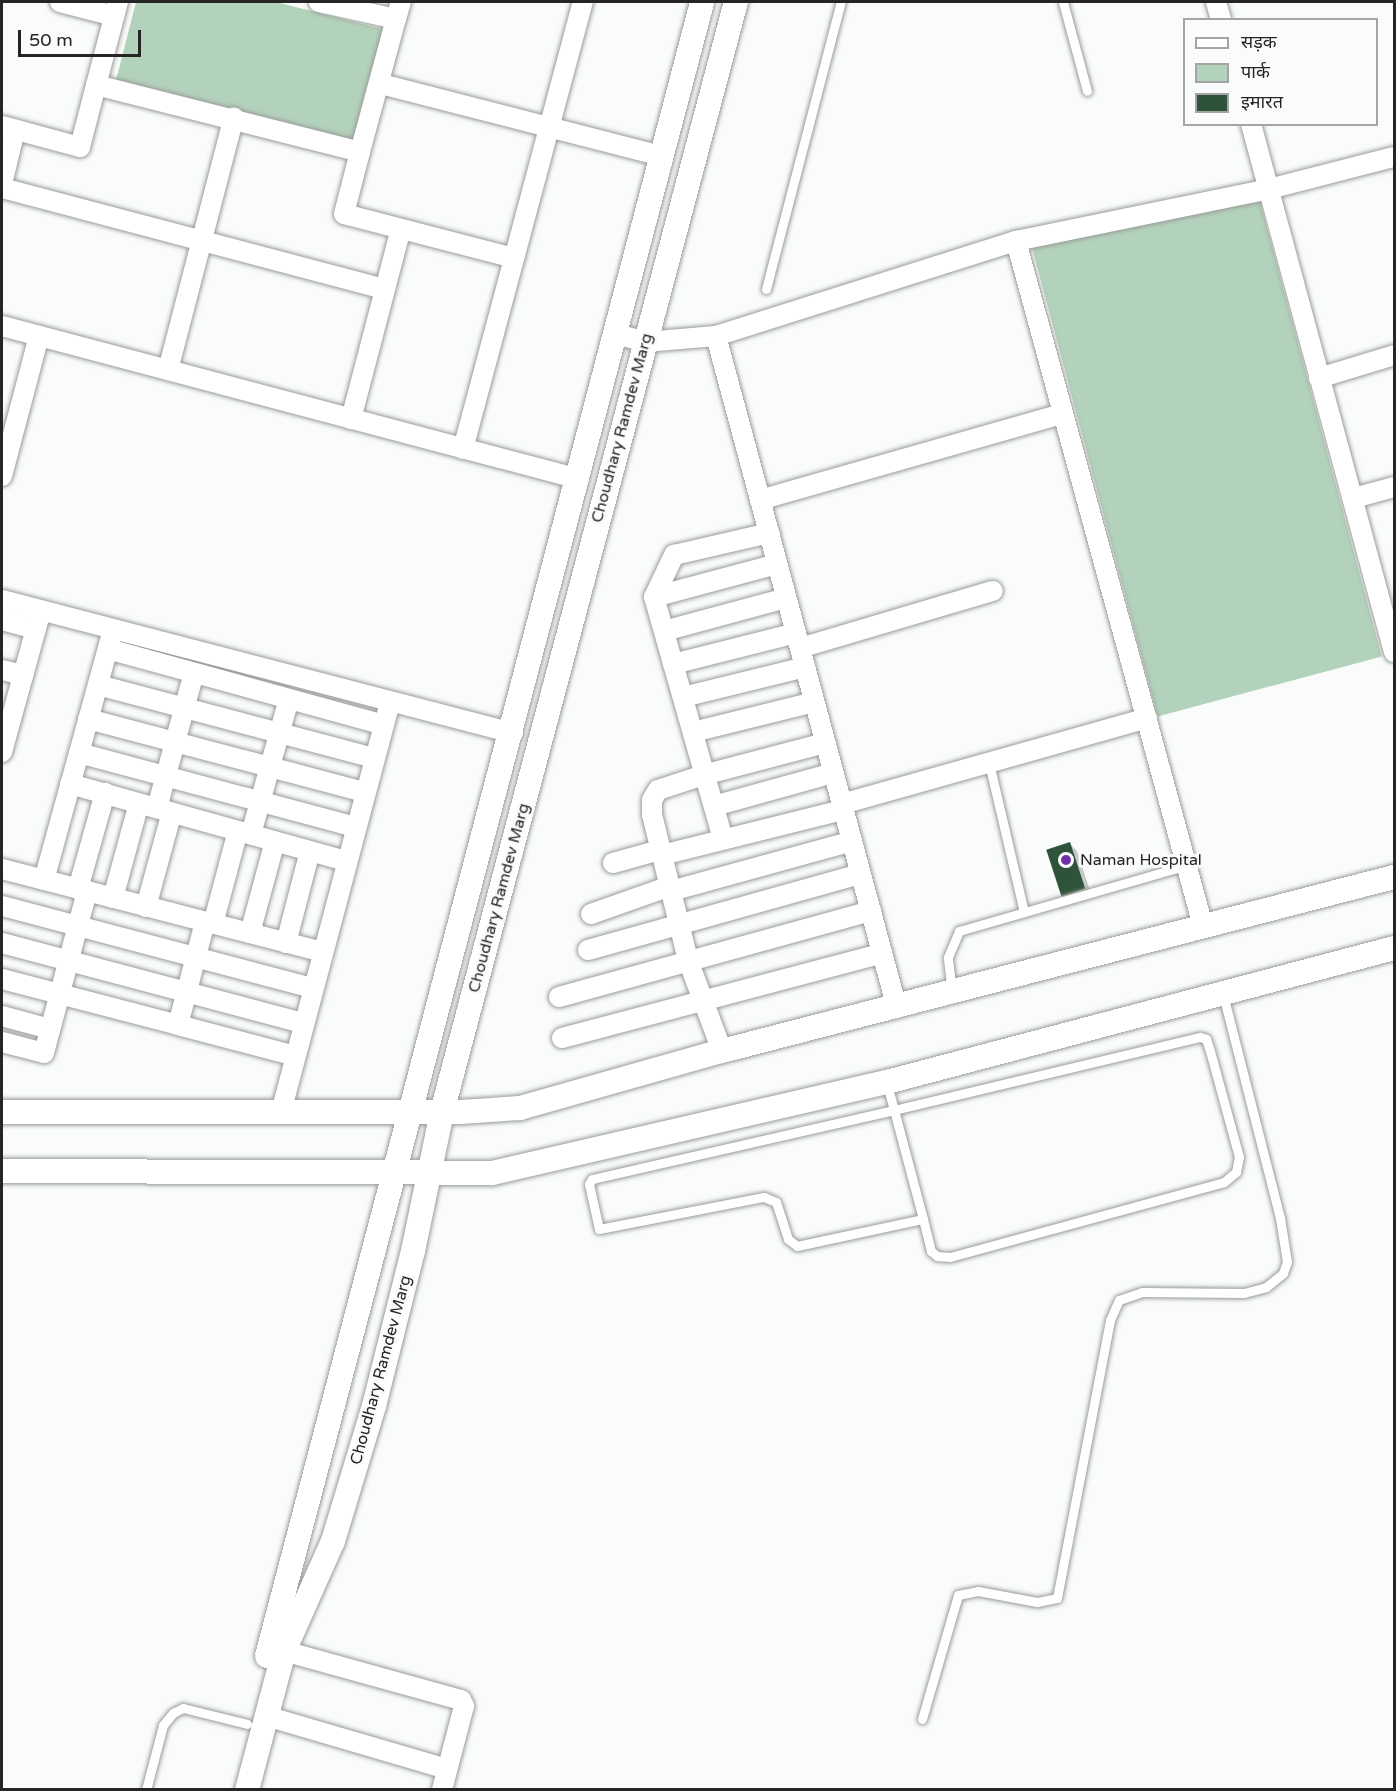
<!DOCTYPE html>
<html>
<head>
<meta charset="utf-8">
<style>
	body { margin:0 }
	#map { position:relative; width:1396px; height:1791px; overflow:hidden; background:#f9fcfa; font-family:"Varela Round","Noto Sans Devanagari",sans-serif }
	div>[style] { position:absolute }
	.green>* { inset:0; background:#b3d2bb; transform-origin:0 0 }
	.shadow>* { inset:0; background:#0003 }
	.building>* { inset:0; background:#2e533a; transform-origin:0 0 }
	.roads { filter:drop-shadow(0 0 2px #999c99) drop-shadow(0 0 2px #999c99) }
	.service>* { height:9px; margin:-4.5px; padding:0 4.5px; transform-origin:4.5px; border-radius:4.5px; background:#fff }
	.minor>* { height:20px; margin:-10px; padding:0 10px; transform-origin:10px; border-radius:10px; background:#fff }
	.tertiary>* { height:24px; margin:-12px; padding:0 12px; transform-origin:12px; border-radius:12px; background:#fff }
	.dots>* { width:16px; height:16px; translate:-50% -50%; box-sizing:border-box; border:3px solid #f9fcfa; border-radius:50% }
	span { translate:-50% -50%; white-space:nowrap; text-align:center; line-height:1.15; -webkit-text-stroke:6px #f9fcfa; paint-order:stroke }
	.street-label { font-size:16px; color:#242524 }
	.poi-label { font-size:16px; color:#242524 }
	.left { translate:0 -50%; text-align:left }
	.frame { position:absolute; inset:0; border:3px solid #242524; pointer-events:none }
	.legend { position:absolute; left:1183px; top:18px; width:195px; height:108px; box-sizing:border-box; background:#f9fcfa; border:2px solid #a4a6a4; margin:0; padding:8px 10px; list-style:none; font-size:18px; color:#242524 }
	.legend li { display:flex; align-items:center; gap:12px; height:30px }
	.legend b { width:30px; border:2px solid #a4a6a4 }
	.scale { position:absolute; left:18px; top:30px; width:123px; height:27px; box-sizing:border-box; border:3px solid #242524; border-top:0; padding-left:8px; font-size:18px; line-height:21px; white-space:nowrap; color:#242524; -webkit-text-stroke:4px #f9fcfa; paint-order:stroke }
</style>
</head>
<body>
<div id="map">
	<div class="green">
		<div style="clip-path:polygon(136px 2px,276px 2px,390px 31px,361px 143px,116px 80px)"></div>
		<div style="left:1256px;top:187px;width:486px;height:232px;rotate:75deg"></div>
	</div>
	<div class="shadow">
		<div style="clip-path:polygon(1070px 844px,1077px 851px,1092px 897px,1069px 904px,1062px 896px)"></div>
	</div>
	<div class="building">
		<div style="left:1070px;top:842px;width:49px;height:25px;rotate:72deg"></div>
	</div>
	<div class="roads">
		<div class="service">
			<div style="left:1063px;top:2px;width:92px;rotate:74.9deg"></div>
			<div style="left:766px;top:289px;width:297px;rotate:-75.4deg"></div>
			<div style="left:989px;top:763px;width:153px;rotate:76.8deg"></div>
			<div style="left:952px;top:992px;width:35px;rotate:-97deg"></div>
			<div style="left:948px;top:957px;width:28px;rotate:-67deg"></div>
			<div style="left:959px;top:931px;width:237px;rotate:-16.1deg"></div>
			<div style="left:887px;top:1084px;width:27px;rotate:75deg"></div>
			<div style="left:894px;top:1110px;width:113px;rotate:75.1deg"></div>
			<div style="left:923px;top:1219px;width:33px;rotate:76deg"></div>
			<div style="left:931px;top:1251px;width:8px;rotate:40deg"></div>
			<div style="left:937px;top:1256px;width:13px;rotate:4deg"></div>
			<div style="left:950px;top:1257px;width:284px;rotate:-15.3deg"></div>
			<div style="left:1224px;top:1182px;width:16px;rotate:-40deg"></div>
			<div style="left:1236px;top:1172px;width:15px;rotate:-79deg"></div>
			<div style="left:1239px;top:1157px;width:110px;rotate:-105.3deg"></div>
			<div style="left:1210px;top:1051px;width:13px;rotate:-108deg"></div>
			<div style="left:1206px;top:1039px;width:6px;rotate:-162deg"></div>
			<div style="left:1200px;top:1037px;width:315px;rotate:166.6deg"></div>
			<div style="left:894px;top:1110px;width:310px;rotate:167.1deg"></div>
			<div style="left:592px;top:1179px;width:6px;rotate:121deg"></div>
			<div style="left:589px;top:1184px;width:46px;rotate:77.5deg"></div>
			<div style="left:599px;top:1229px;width:168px;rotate:-11deg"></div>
			<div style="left:764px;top:1197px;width:13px;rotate:23deg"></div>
			<div style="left:776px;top:1202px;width:39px;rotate:72deg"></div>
			<div style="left:788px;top:1239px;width:11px;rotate:38deg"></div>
			<div style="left:797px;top:1246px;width:129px;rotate:-12.1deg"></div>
			<div style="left:922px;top:1719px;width:129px;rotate:-73.8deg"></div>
			<div style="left:958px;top:1595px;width:20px;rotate:-11deg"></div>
			<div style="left:978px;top:1591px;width:60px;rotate:10.6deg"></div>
			<div style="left:1037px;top:1602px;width:20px;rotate:-11deg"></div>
			<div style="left:1057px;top:1598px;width:283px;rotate:-79.2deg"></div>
			<div style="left:1110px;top:1320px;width:22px;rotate:-66deg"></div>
			<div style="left:1119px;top:1300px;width:24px;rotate:-19deg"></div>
			<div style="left:1142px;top:1292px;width:102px;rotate:0.6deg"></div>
			<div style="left:1244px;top:1293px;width:23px;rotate:-15deg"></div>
			<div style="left:1266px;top:1287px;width:22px;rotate:-39deg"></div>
			<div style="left:1283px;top:1273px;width:12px;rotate:-70deg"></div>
			<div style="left:1287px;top:1262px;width:45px;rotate:-99deg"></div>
			<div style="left:1280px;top:1218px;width:231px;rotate:-104.3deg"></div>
			<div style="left:146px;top:1790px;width:67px;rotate:-75.3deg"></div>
			<div style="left:163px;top:1725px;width:16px;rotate:-50deg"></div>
			<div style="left:173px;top:1713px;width:11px;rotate:-27deg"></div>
			<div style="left:183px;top:1708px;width:66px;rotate:14deg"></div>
		</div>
		<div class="minor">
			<div style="left:60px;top:2px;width:56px;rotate:14.5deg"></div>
			<div style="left:118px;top:2px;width:86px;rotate:104.8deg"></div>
			<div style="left:96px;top:85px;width:272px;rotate:14.2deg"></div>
			<div style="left:360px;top:152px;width:138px;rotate:-74.9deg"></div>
			<div style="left:396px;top:19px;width:79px;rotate:-167.6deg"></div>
			<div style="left:1216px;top:2px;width:19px;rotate:74deg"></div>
			<div style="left:396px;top:19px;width:18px;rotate:-74deg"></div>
			<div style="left:381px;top:84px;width:290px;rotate:14.4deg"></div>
			<div style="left:1251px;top:124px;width:547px;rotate:74.85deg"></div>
			<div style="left:2px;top:126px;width:81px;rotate:15.1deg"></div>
			<div style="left:80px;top:147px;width:64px;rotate:-75.5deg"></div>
			<div style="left:360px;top:152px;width:64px;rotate:104.5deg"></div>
			<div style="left:344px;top:214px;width:176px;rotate:14.5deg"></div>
			<div style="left:2px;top:184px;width:56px;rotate:-76.5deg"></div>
			<div style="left:2px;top:188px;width:396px;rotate:14.8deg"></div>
			<div style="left:1016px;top:241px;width:710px;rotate:74.73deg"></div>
			<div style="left:2px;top:326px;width:597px;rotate:14.85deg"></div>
			<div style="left:616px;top:334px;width:30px;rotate:15deg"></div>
			<div style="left:645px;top:342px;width:71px;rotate:-4.8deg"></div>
			<div style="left:716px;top:336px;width:315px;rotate:-17.6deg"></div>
			<div style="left:1016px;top:241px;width:258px;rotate:-11.6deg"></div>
			<div style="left:1269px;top:189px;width:129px;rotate:-14.4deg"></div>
			<div style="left:716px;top:336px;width:696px;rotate:74.93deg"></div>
			<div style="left:168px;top:370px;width:261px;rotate:-75.4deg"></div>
			<div style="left:1319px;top:378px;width:78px;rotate:-17deg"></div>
			<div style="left:351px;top:419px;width:196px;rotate:-75.3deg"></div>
			<div style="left:463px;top:449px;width:463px;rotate:-75deg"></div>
			<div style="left:2px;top:476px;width:145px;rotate:-75.2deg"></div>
			<div style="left:1354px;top:498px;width:41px;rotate:-15.4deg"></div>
			<div style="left:760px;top:500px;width:314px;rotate:-15.9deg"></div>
			<div style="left:654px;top:597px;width:127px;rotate:-15deg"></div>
			<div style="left:2px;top:600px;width:528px;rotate:14.59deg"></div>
			<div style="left:2px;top:620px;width:35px;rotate:15deg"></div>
			<div style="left:664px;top:631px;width:126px;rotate:-15.1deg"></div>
			<div style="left:800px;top:648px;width:201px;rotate:-16.5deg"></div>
			<div style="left:108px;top:649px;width:285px;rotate:15.4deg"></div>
			<div style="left:673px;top:664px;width:127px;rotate:-14.1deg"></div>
			<div style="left:2px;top:670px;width:22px;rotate:13deg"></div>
			<div style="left:98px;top:685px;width:285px;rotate:14.8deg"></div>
			<div style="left:683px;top:697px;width:126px;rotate:-13.8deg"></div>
			<div style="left:88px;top:719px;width:286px;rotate:14.8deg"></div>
			<div style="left:693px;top:732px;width:125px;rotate:-13.9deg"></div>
			<div style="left:2px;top:752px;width:147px;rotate:-74.6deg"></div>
			<div style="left:79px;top:753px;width:287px;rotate:15deg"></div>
			<div style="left:70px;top:784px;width:287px;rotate:15.6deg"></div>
			<div style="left:842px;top:804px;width:317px;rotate:-15.7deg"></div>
			<div style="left:714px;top:806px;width:123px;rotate:-15.5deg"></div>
			<div style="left:157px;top:808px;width:140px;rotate:-74.7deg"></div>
			<div style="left:251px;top:834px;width:140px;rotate:-74.3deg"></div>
			<div style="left:723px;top:839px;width:252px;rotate:-105.9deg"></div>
			<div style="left:654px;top:597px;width:47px;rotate:-64.5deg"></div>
			<div style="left:674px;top:555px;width:98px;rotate:-13deg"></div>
			<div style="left:662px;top:855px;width:187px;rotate:-14deg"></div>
			<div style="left:613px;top:863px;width:49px;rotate:-15.5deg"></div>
			<div style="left:2px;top:869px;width:331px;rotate:14.5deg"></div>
			<div style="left:44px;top:880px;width:252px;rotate:-74.6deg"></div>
			<div style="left:78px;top:889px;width:100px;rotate:-74.3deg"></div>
			<div style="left:671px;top:891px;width:188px;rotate:-15.4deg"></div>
			<div style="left:113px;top:898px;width:98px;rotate:-74.7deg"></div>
			<div style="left:2px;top:906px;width:321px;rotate:14.8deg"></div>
			<div style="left:146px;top:907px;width:98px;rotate:-74.7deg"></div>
			<div style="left:591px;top:914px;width:84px;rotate:-19.5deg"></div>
			<div style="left:205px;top:922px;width:106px;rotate:104.7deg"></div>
			<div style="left:178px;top:1025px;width:121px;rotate:14.8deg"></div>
			<div style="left:213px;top:924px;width:96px;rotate:-75deg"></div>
			<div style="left:250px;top:933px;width:95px;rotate:-74.8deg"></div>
			<div style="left:2px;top:943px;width:311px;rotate:14.9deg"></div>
			<div style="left:286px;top:943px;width:95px;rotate:-75.4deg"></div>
			<div style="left:588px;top:950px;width:283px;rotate:-15.6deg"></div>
			<div style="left:2px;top:979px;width:182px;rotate:14.6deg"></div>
			<div style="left:559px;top:997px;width:324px;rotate:-15.4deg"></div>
			<div style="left:2px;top:1016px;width:50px;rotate:15.2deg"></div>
			<div style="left:562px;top:1038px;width:330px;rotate:-14.8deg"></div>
			<div style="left:2px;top:1042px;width:43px;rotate:14.7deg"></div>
			<div style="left:44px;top:1053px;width:168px;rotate:-75.1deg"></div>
			<div style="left:722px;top:1051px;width:97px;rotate:-110.5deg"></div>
			<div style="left:688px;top:960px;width:150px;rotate:-103.9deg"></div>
			<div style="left:652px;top:814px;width:14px;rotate:-90deg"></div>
			<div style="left:652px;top:800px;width:12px;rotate:-59deg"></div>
			<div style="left:658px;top:790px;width:52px;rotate:-18.1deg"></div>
			<div style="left:707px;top:774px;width:122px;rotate:-14.7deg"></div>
			<div style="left:281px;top:1112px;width:425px;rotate:-75.1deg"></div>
			<div style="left:284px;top:1651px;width:184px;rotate:15.5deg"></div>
			<div style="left:461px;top:1700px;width:7px;rotate:63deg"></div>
			<div style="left:464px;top:1706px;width:87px;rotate:104.7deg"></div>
			<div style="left:266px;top:1716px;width:189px;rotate:16.3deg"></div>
		</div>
		<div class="tertiary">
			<div style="left:2px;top:1112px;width:458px"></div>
			<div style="left:460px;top:1112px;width:60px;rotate:-3.8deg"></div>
			<div style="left:520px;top:1108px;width:210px;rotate:-15.8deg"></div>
			<div style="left:722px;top:1051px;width:694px;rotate:-14.52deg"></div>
			<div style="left:2px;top:1171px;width:490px;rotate:0.2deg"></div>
			<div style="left:492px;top:1173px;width:405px;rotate:-13deg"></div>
			<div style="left:887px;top:1082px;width:524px;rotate:-14.8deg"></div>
			<div style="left:267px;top:1656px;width:1710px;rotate:-75.26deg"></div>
			<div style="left:247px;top:1790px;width:144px;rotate:-75.1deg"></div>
			<div style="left:284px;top:1651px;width:120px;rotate:-66deg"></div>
			<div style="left:333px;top:1541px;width:141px;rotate:-73.1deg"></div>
			<div style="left:374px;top:1406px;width:160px;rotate:-75.9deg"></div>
			<div style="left:413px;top:1251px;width:142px;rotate:-78.2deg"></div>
			<div style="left:442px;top:1112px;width:1148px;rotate:-75.17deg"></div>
		</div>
	</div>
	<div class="dots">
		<div style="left:1066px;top:860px;background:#6e32a8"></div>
	</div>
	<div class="street-label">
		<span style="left:622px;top:428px;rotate:-75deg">Choudhary Ramdev Marg</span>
		<span style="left:499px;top:898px;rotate:-75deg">Choudhary Ramdev Marg</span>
		<span style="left:381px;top:1370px;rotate:-75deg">Choudhary Ramdev Marg</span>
	</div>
	<div class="poi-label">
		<span class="left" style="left:1080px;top:860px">Naman Hospital</span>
	</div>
	<div class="frame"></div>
	<ul class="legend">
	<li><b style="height:8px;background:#fff"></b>सड़क</li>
	<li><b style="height:16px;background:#b3d2bb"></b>पार्क</li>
	<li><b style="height:16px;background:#2e533a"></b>इमारत</li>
	</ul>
	<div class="scale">50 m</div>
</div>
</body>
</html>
